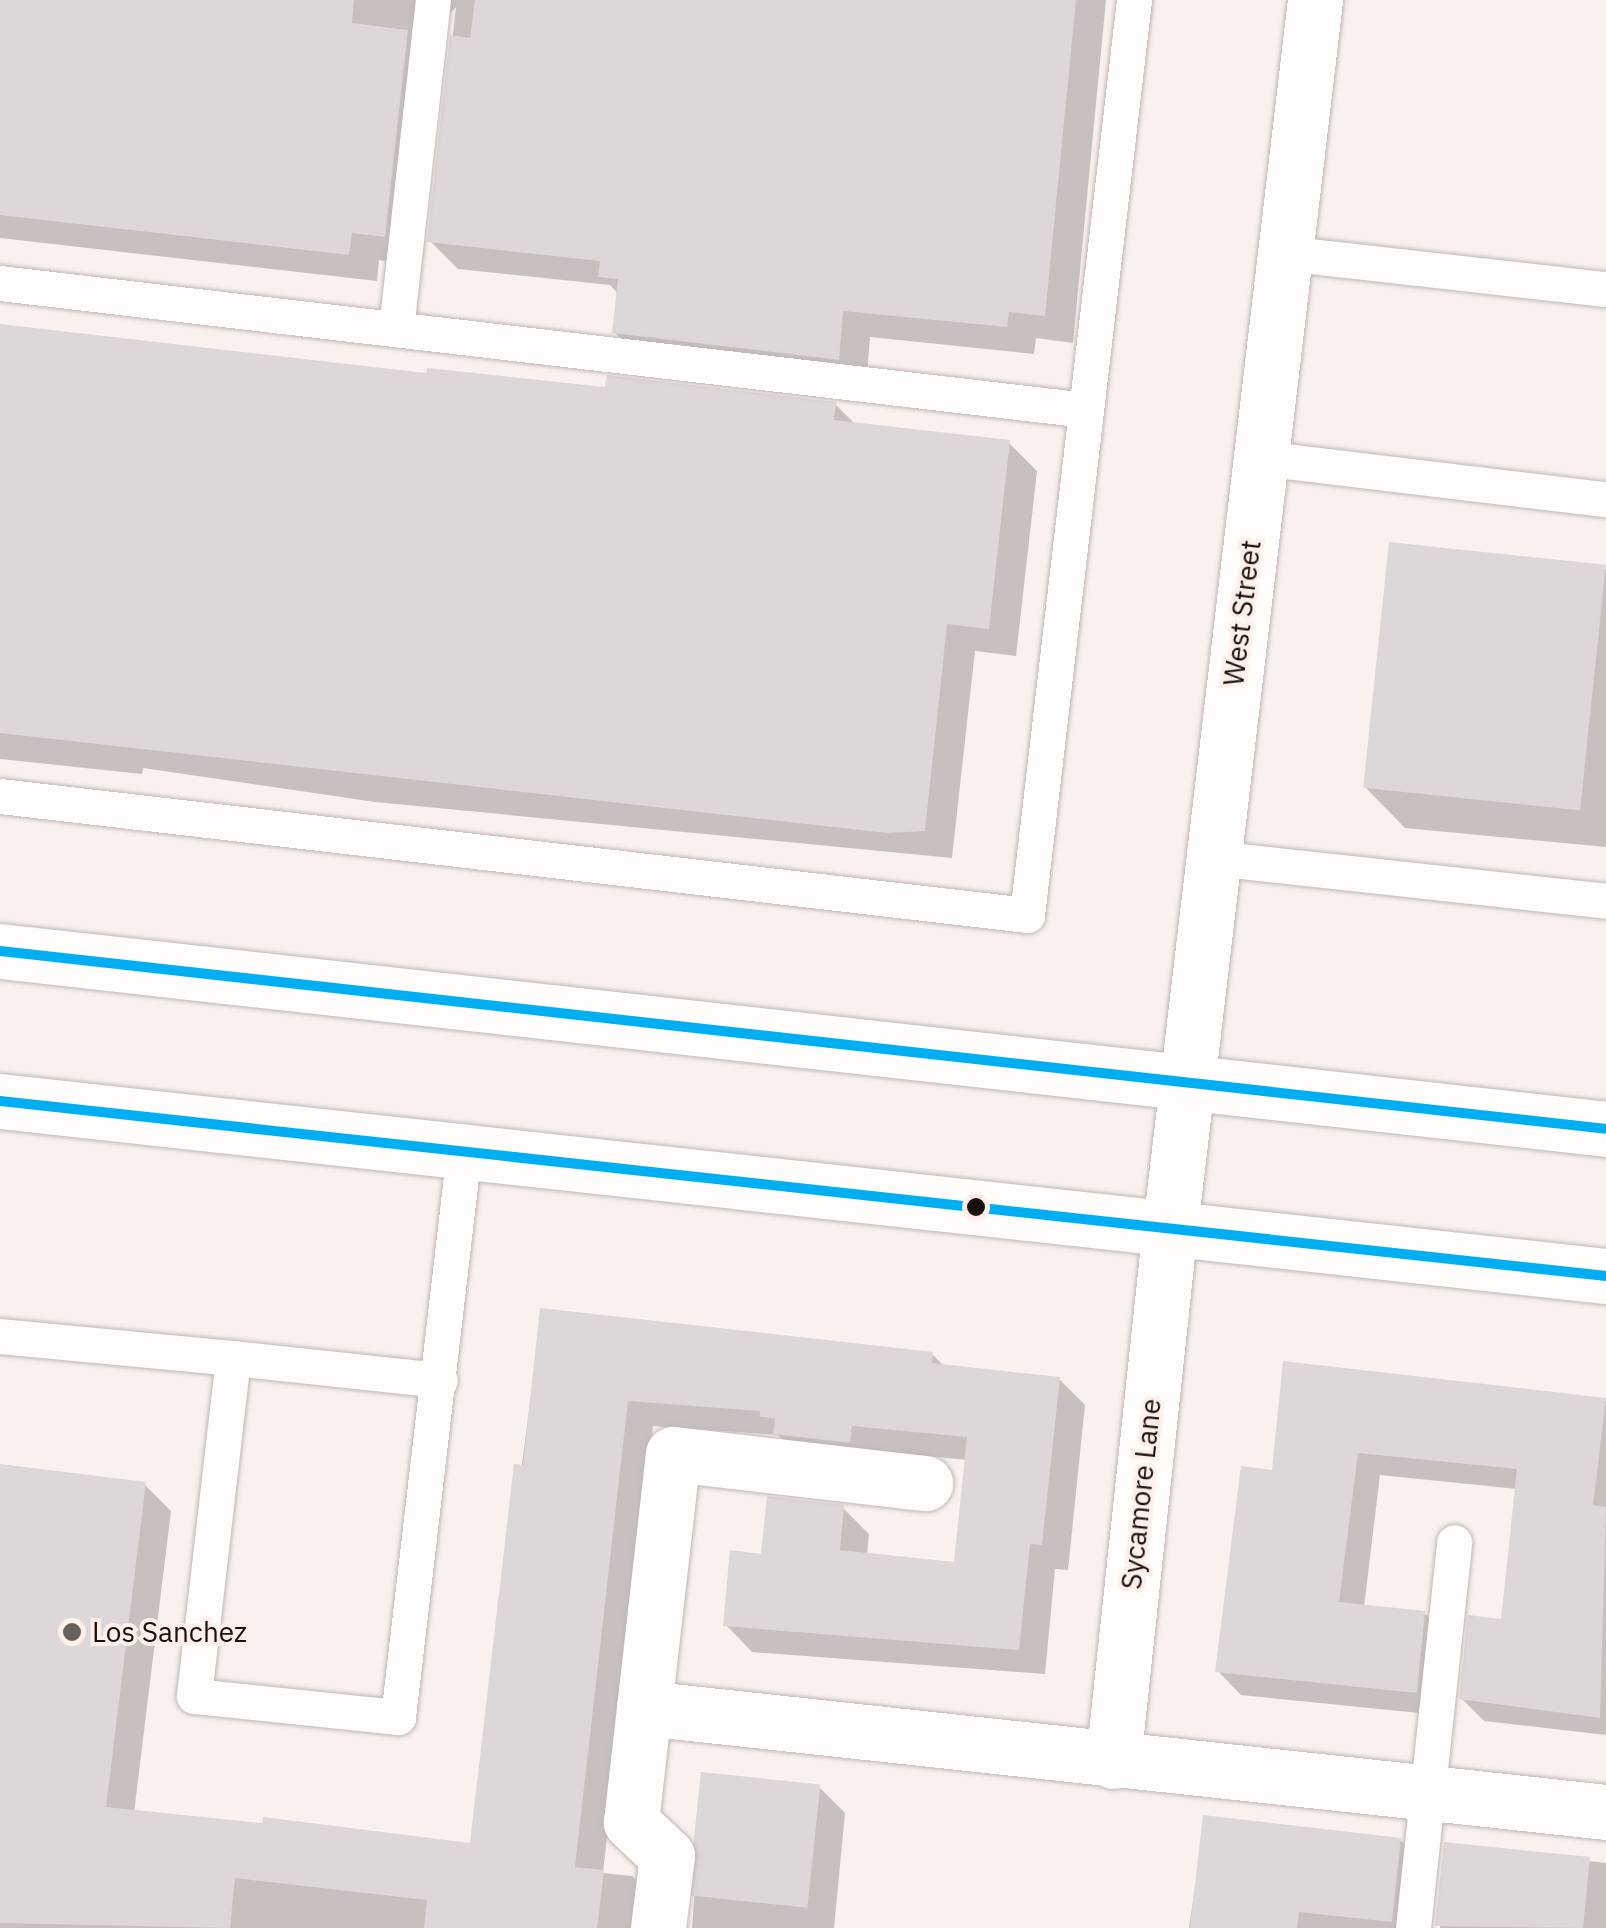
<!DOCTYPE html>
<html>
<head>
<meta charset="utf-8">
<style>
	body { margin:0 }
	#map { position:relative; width:1606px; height:1928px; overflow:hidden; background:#faf1ee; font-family:"IBM Plex Sans",sans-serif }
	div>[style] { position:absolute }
	.shadow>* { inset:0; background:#0003 }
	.building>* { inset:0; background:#ddd7d9; transform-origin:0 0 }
	.roads { filter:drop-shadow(0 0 2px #bfb7b4) drop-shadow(0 0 2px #bfb7b4) }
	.service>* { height:35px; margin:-17.5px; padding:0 17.5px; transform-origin:17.5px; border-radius:17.5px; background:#fefdfc }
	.minor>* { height:55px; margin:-27.5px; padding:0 27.5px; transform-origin:27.5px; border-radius:27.5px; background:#fefdfc }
	.secondary>* { height:55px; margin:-27.5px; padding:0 27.5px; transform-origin:27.5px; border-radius:27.5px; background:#fefdfc }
	.primary>* { height:55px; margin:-27.5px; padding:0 27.5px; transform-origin:27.5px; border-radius:27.5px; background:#fefdfc }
	.bus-1>* { height:10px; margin:-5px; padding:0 5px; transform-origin:5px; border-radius:5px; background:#00aff2 }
	.dots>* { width:28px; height:28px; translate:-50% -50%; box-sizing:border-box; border:5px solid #feefea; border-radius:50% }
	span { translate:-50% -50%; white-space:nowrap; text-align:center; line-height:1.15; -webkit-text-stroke:8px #feefea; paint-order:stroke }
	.street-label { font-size:28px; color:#18100d }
	.poi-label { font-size:28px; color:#18100d }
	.left { translate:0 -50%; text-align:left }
</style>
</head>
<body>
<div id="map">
	<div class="shadow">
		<div style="clip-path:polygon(0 0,1106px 0,1073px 343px,1036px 338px,1034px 354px,870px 337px,866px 386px,642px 360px,614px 332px,619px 295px,610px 285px,458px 269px,430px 241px,456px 7px,439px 26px,412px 264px,379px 260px,377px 281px,0 238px)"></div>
		<div style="clip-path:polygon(0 327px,428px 376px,835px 404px,856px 425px,1009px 443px,1037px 471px,1016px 656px,975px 651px,952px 858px,375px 802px,143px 768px,142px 774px,0 759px)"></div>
		<div style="clip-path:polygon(1606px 569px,1606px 847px,1405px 828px,1365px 787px)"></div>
		<div style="clip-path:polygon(542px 1311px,932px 1354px,945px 1367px,1059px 1379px,1085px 1405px,1068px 1570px,1055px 1569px,1045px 1674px,752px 1652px,726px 1625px,763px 1557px,843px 1508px,869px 1534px,867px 1555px,956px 1565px,967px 1460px,877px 1451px,802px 1459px,778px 1435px,653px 1426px,603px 1873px,632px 1876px,658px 1902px,657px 1928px,0 1928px,0 1467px,145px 1485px,171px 1511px,134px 1813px,472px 1846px)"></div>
		<div style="clip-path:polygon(1285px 1364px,1606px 1401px,1606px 1735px,1484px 1721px,1461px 1698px,1503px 1622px,1517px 1489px,1380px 1475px,1364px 1607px,1424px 1613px,1447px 1636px,1439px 1715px,1241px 1695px,1218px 1671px,1274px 1473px)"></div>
		<div style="clip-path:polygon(703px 1774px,819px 1787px,845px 1813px,834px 1928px,692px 1928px)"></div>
		<div style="clip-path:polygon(1205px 1818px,1400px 1840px,1423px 1863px,1416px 1928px,1189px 1928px)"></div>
		<div style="clip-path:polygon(1446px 1845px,1606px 1863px,1606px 1928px,1440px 1928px)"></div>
	</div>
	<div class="building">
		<div style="clip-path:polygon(0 0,354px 0,352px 23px,408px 30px,385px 237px,352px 233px,349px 255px,0 215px)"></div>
		<div style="clip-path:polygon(475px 0,1076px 0,1045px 316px,1009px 312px,1007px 327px,843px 311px,839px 360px,612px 333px,618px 279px,598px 277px,600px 261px,427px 242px,450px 35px,470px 38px)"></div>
		<div style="clip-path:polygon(0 324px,426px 373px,427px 368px,605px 387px,607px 375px,836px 402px,834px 420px,1010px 440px,989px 629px,947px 624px,925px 831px,887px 833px,0 733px)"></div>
		<div style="left:1389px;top:542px;width:218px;height:247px;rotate:6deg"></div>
		<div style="clip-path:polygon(540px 1308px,933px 1352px,932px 1363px,1060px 1377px,1042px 1545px,1030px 1544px,1019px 1650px,723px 1626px,730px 1550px,761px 1554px,767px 1496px,844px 1505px,840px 1550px,954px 1562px,967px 1437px,852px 1426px,850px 1443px,773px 1434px,775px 1418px,760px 1417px,760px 1411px,628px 1401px,575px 1867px,604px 1870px,597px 1928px,424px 1928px,427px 1900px,235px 1878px,230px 1928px,0 1923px,0 1464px,146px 1482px,106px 1807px,262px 1823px,263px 1817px,470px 1843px,514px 1464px,523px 1465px)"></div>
		<div style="clip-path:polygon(1283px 1361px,1606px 1398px,1593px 1505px,1606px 1507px,1600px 1718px,1459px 1699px,1468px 1615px,1501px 1619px,1517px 1469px,1358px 1453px,1339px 1602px,1425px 1611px,1417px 1693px,1215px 1672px,1241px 1466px,1272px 1470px)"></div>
		<div style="left:701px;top:1772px;width:120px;height:124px;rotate:6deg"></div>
		<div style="clip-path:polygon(1203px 1815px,1401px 1838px,1392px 1922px,1299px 1912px,1297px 1928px,1190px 1928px)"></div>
		<div style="clip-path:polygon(1444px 1842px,1590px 1857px,1583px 1928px,1435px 1926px)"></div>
	</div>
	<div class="roads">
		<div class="service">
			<div style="left:1284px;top:253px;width:324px;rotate:6.4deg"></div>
			<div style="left:0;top:283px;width:1093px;rotate:6.67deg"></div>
			<div style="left:396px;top:329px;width:331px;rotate:-83.6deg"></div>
			<div style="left:1260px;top:458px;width:348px;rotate:6.8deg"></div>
			<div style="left:0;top:796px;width:1034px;rotate:6.61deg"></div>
			<div style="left:1027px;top:915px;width:921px;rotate:-83.33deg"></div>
			<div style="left:1213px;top:858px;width:395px;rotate:6.2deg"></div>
			<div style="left:0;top:1336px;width:234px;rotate:5.4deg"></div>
			<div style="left:233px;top:1358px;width:340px;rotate:96.6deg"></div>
			<div style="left:194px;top:1696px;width:205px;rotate:5.9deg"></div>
			<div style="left:398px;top:1717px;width:570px;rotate:-83.35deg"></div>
			<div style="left:233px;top:1358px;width:208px;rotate:6.1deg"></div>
			<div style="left:1413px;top:1928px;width:388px;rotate:-83.9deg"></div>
		</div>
		<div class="minor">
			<div style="left:644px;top:1708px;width:968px;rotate:6.17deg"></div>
			<div style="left:1113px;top:1761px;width:537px;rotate:-83.91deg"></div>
			<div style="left:658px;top:1928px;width:73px;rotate:-82.9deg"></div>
			<div style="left:667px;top:1856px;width:50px;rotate:-136.6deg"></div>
			<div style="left:631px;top:1822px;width:370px;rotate:-83.5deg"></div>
			<div style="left:673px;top:1454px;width:254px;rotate:6.6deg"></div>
		</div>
		<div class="secondary">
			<div style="left:1170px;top:1227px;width:1236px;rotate:-83.26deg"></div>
		</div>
		<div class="primary">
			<div style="left:0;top:951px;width:1616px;rotate:6.32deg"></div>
			<div style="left:0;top:1101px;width:1616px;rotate:6.22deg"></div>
		</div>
	</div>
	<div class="bus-1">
		<div style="left:0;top:951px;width:1616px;rotate:6.32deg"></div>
		<div style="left:0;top:1101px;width:1616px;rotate:6.22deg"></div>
	</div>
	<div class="dots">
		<div style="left:976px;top:1207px;background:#18100d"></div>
		<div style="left:72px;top:1632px;background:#675f5c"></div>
	</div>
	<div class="street-label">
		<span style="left:1242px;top:613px;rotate:-83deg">West Street</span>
		<span style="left:1141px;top:1494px;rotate:-84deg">Sycamore Lane</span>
	</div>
	<div class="poi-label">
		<span class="left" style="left:92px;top:1632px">Los Sanchez</span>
	</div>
</div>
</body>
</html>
